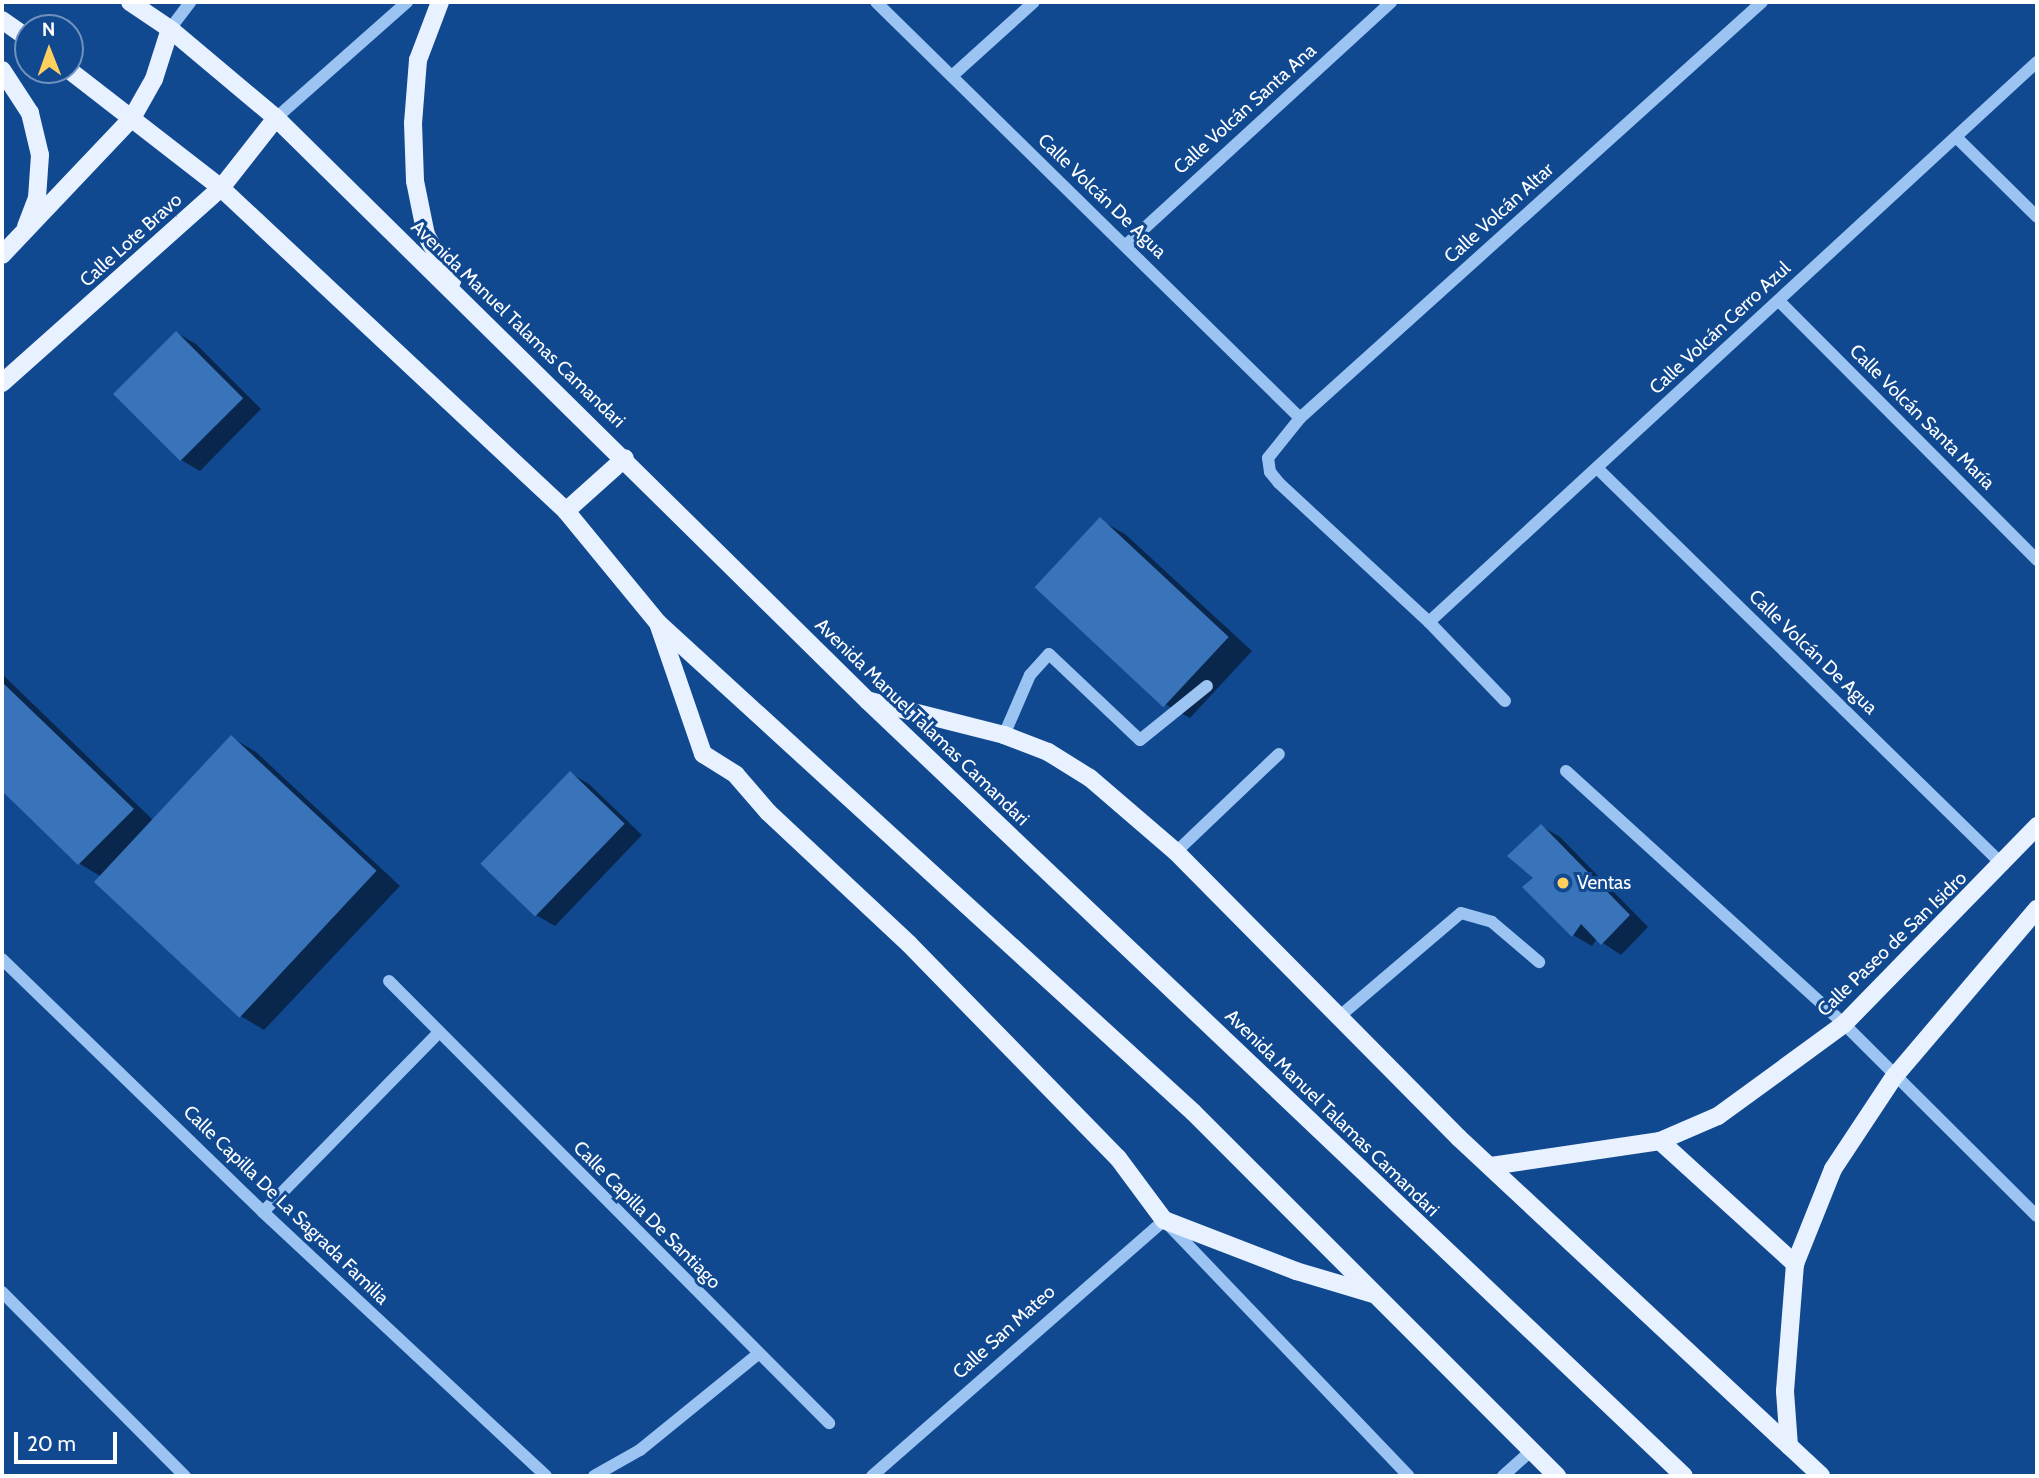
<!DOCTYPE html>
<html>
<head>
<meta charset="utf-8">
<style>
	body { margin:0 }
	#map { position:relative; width:2039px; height:1478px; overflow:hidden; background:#114991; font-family:Cabin,sans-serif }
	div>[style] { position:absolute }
	.shadow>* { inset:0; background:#0007 }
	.building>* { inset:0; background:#3973ba; transform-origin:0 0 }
	.minor>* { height:12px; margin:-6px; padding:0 6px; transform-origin:6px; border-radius:6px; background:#9cc4f3 }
	.major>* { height:18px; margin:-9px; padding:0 9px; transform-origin:9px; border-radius:9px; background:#e8f1ff }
	.dots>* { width:19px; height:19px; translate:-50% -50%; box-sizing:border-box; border:4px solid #114991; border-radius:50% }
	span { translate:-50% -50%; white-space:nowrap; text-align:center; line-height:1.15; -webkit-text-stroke:6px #114991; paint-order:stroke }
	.street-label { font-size:19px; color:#fff }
	.poi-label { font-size:19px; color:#fff }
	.left { translate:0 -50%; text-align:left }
	.frame { position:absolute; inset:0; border:4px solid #fff; pointer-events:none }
	.north { position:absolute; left:14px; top:14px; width:70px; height:70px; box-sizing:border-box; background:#114991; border:2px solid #7092bd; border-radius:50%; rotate:359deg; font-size:19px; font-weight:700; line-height:28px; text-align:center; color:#fff }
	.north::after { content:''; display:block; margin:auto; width:24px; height:32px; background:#ffd05e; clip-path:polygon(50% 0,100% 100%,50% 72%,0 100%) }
	.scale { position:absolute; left:14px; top:1432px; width:103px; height:32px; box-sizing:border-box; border:4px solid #fff; border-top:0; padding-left:9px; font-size:21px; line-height:24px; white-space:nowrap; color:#fff; -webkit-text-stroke:5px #114991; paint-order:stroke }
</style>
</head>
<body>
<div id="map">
	<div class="shadow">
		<div style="clip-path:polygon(177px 333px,196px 344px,261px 409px,200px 471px,181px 460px)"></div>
		<div style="clip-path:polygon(1100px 520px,1125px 534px,1252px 651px,1190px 718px,1165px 704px)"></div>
		<div style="clip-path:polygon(2px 674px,153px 820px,231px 737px,256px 752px,400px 886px,264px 1030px,239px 1015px,100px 876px,80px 864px,2px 789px)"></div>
		<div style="clip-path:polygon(570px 773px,589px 784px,642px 835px,555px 926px,536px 915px)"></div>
		<div style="clip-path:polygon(1541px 826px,1560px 837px,1648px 927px,1621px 955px,1597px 939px,1592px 946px,1573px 935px,1535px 878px)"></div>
	</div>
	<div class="building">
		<div style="left:176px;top:331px;width:95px;height:89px;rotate:45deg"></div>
		<div style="left:1100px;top:517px;width:176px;height:96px;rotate:43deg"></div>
		<div style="clip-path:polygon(2px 682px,134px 809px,78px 865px,2px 791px)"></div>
		<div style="left:231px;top:735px;width:199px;height:201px;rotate:43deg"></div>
		<div style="left:570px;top:771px;width:76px;height:129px;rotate:44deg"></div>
		<div style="clip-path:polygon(1541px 824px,1630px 915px,1601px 945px,1581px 924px,1572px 937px,1522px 887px,1533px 878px,1507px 856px)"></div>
	</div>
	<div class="minor">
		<div style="left:876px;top:2px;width:594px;rotate:44.45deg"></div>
		<div style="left:170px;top:29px;width:34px;rotate:-53deg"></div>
		<div style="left:952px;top:76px;width:110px;rotate:-42.1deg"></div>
		<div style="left:276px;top:118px;width:175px;rotate:-41.5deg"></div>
		<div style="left:1956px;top:137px;width:114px;rotate:44.6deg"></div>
		<div style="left:1125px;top:246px;width:361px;rotate:-42.5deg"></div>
		<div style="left:1779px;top:301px;width:366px;rotate:45.1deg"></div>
		<div style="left:1597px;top:468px;width:568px;rotate:44.36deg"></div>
		<div style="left:1429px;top:622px;width:827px;rotate:-42.65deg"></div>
		<div style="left:1505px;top:701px;width:110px;rotate:-133.9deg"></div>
		<div style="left:1429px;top:622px;width:205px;rotate:-137.2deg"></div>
		<div style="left:1279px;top:483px;width:14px;rotate:-129deg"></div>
		<div style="left:1270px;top:472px;width:14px;rotate:-98deg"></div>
		<div style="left:1268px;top:458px;width:51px;rotate:-51.3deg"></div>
		<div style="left:1300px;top:418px;width:622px;rotate:-42deg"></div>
		<div style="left:1004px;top:735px;width:65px;rotate:-66.6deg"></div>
		<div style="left:1030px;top:675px;width:28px;rotate:-48deg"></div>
		<div style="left:1049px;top:654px;width:125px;rotate:43.4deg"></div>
		<div style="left:1140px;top:740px;width:86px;rotate:-38.9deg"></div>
		<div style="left:1566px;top:771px;width:376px;rotate:42.3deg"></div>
		<div style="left:1844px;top:1024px;width:272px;rotate:44.9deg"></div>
		<div style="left:1176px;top:852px;width:142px;rotate:-43.6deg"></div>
		<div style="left:2px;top:959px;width:363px;rotate:44.1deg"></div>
		<div style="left:263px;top:1212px;width:387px;rotate:43deg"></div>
		<div style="left:389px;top:981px;width:624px;rotate:45.13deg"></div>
		<div style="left:1341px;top:1015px;width:157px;rotate:-40.4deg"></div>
		<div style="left:1461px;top:913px;width:32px;rotate:16deg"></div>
		<div style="left:1492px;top:922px;width:62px;rotate:40.4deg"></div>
		<div style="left:263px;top:1212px;width:252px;rotate:-45.6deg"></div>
		<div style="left:2px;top:1292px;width:260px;rotate:45.2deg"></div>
		<div style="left:594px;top:1476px;width:53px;rotate:-29.5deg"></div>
		<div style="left:640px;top:1450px;width:152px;rotate:-39.1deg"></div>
		<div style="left:872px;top:1476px;width:388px;rotate:-41.2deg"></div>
		<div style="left:1164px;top:1220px;width:354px;rotate:46.3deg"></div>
		<div style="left:1503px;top:1476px;width:38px;rotate:-42deg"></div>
	</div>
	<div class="major">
		<div style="left:130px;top:2px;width:48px;rotate:34deg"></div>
		<div style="left:170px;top:29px;width:138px;rotate:40deg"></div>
		<div style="left:276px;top:118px;width:831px;rotate:44.56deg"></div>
		<div style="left:868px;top:701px;width:1125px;rotate:43.52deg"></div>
		<div style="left:440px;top:2px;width:62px;rotate:110.8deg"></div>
		<div style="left:418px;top:60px;width:63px;rotate:94.5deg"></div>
		<div style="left:413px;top:123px;width:58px;rotate:88deg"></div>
		<div style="left:415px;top:181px;width:55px;rotate:78.5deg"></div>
		<div style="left:426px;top:235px;width:53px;rotate:60.5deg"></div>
		<div style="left:2px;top:20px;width:32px;rotate:35deg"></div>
		<div style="left:2px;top:70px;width:51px;rotate:56.9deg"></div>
		<div style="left:30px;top:113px;width:43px;rotate:76.6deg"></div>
		<div style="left:40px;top:155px;width:43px;rotate:94deg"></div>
		<div style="left:37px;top:198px;width:31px;rotate:111deg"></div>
		<div style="left:69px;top:70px;width:192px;rotate:37.8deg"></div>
		<div style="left:221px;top:188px;width:473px;rotate:43.1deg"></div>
		<div style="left:566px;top:511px;width:145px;rotate:50.6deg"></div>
		<div style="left:658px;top:623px;width:725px;rotate:42.43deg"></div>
		<div style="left:1193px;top:1112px;width:515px;rotate:45deg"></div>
		<div style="left:2px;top:255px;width:189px;rotate:-46.5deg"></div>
		<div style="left:132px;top:118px;width:45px;rotate:-60.6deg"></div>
		<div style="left:154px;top:79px;width:52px;rotate:-72.3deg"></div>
		<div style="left:2px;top:383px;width:293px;rotate:-41.7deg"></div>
		<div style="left:221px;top:188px;width:89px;rotate:-51.8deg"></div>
		<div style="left:566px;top:511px;width:79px;rotate:-41.9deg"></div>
		<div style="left:659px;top:626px;width:135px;rotate:71deg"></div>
		<div style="left:703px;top:754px;width:39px;rotate:32deg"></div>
		<div style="left:736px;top:775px;width:49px;rotate:49.1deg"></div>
		<div style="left:768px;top:812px;width:193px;rotate:43.1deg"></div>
		<div style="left:909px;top:944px;width:299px;rotate:45.7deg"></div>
		<div style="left:1118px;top:1158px;width:77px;rotate:53.4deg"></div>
		<div style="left:1164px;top:1220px;width:142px;rotate:21.1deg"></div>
		<div style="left:1296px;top:1271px;width:80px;rotate:16.6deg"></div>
		<div style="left:870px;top:701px;width:138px;rotate:14.2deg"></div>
		<div style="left:1004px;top:735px;width:47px;rotate:21.1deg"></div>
		<div style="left:1048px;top:752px;width:49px;rotate:31.8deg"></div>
		<div style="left:1090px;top:778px;width:113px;rotate:40.7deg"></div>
		<div style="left:1176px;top:852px;width:402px;rotate:45.3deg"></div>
		<div style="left:1459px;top:1138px;width:495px;rotate:43deg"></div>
		<div style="left:1660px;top:1141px;width:183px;rotate:42.3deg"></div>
		<div style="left:1491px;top:1166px;width:171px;rotate:-8.4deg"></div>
		<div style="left:1660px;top:1141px;width:63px;rotate:-23.3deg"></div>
		<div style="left:1718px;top:1116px;width:156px;rotate:-36.1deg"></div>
		<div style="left:1844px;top:1024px;width:277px;rotate:-45.7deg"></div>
		<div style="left:1789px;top:1446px;width:55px;rotate:-94.2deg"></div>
		<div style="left:1785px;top:1391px;width:127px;rotate:-85.5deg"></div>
		<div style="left:1795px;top:1264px;width:102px;rotate:-68.2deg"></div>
		<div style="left:1833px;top:1169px;width:110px;rotate:-56.5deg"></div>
		<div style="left:1894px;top:1077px;width:221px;rotate:-49.6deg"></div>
	</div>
	<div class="dots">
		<div style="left:1563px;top:883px;background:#ffd05e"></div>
	</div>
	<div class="street-label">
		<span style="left:1245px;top:109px;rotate:-42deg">Calle Volcán Santa Ana</span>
		<span style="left:1102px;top:196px;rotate:44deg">Calle Volcán De Agua</span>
		<span style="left:1499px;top:213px;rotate:-42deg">Calle Volcán Altar</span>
		<span style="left:131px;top:240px;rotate:-42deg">Calle Lote Bravo</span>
		<span style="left:518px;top:324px;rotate:44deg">Avenida Manuel Talamas Camandari</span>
		<span style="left:1720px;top:328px;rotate:-43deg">Calle Volcán Cerro Azul</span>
		<span style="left:1922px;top:417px;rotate:45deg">Calle Volcán Santa María</span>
		<span style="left:1813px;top:652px;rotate:44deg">Calle Volcán De Agua</span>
		<span style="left:922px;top:722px;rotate:44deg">Avenida Manuel Talamas Camandari</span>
		<span style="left:1892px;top:944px;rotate:-44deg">Calle Paseo de San Isidro</span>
		<span style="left:1332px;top:1113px;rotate:44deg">Avenida Manuel Talamas Camandari</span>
		<span style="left:286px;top:1205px;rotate:44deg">Calle Capilla De La Sagrada Familia</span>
		<span style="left:647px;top:1215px;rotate:45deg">Calle Capilla De Santiago</span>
		<span style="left:1004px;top:1332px;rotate:-42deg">Calle San Mateo</span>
	</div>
	<div class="poi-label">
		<span class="left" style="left:1577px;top:883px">Ventas</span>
	</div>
	<div class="frame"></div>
	<div class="north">N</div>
	<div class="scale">20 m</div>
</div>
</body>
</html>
